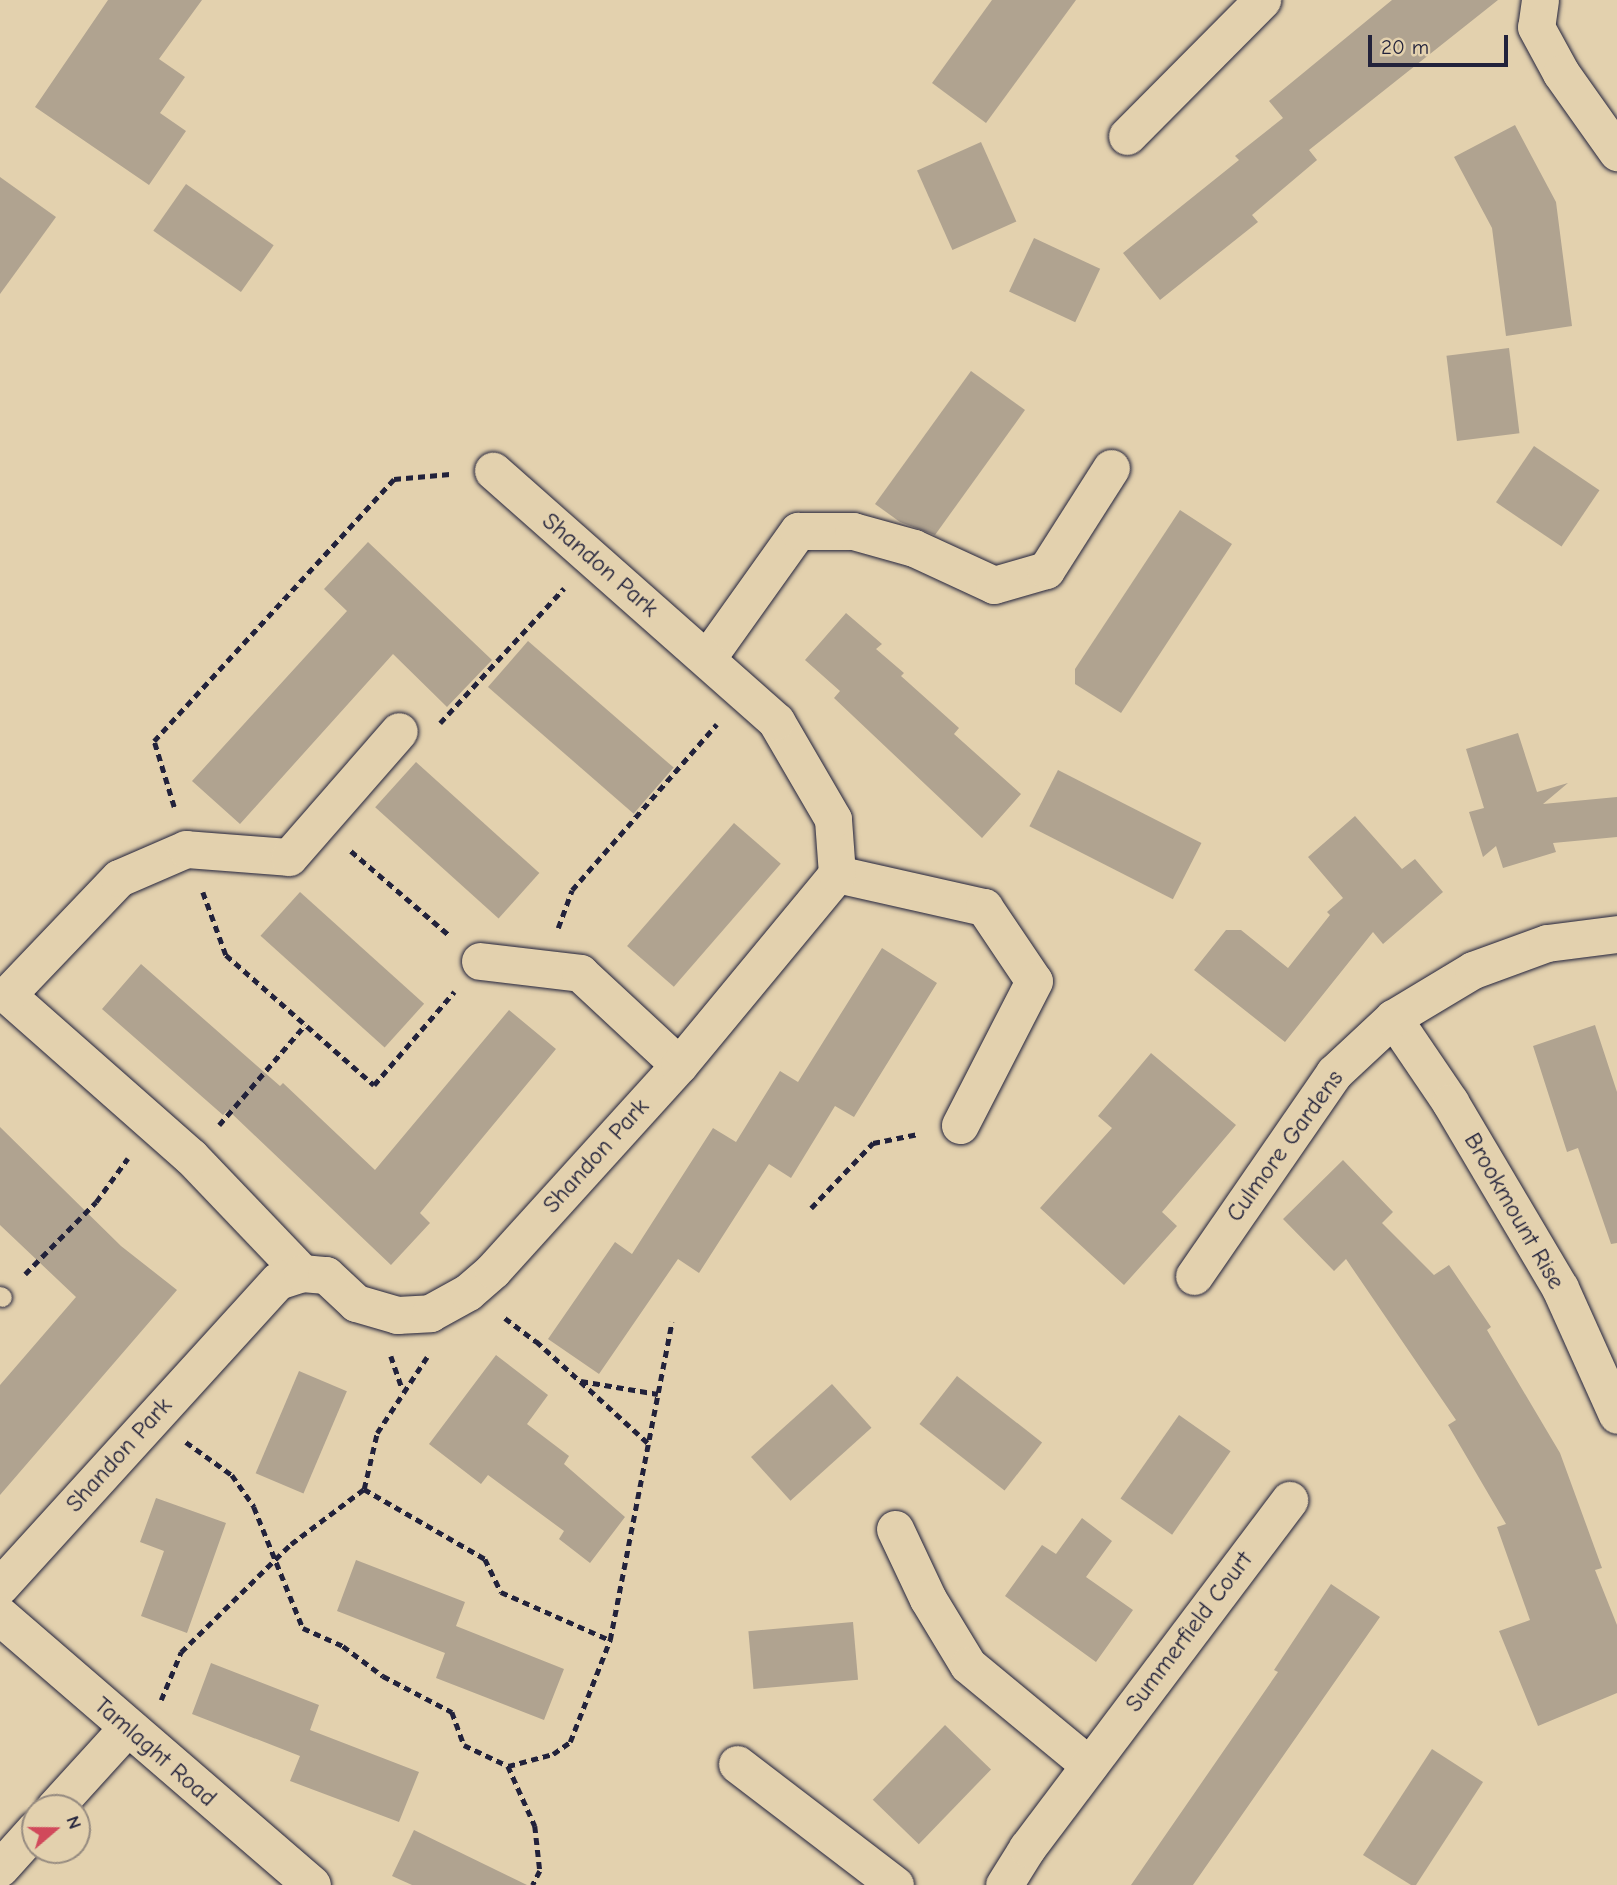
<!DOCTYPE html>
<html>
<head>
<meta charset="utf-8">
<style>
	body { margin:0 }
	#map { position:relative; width:1617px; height:1885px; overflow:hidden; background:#e3d1ae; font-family:"Comic Neue",sans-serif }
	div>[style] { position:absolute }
	.building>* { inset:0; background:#b0a390; transform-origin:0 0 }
	.path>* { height:4.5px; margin-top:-2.25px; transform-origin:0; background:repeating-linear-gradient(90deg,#22223b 0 7px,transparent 0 12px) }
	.roads { filter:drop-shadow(0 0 2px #22223b) drop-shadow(0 0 2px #22223b) }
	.lane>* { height:19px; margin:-9.5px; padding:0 9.5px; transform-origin:9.5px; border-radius:9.5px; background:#e3d1ae }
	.street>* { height:37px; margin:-18.5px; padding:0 18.5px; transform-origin:18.5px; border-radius:18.5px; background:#e3d1ae }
	.secondary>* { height:38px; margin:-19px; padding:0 19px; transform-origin:19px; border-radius:19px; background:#e3d1ae }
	span { translate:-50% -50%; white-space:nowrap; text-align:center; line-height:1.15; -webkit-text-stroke:5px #e3d1ae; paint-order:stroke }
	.street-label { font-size:24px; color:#22223b }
	.north { position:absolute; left:21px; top:1794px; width:70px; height:70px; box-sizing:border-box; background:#e3d1ae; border:2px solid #968b80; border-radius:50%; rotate:70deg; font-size:19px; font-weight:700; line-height:28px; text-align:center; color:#22223b }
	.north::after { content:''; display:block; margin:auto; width:24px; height:32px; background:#d1495b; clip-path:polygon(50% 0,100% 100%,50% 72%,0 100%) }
	.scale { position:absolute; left:1368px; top:35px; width:140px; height:32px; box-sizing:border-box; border:4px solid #22223b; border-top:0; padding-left:9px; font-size:21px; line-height:24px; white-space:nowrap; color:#22223b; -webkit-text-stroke:5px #e3d1ae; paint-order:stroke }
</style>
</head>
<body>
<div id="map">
	<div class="building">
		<div style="clip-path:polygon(108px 0,202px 0,159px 59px,185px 77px,160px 113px,186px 131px,149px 185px,35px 107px)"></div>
		<div style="clip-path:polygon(992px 0,1076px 0,986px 123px,932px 83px)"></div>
		<div style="clip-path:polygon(1392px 0,1498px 0,1309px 150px,1317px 160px,1252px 215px,1258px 222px,1160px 300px,1123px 253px,1239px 160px,1235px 156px,1283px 118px,1269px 101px)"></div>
		<div style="clip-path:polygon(1515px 125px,1556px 202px,1572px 326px,1506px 336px,1492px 228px,1454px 157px)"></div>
		<div style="left:981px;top:142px;width:87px;height:70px;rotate:66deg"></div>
		<div style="clip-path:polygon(0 177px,56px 217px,0 294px)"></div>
		<div style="left:186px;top:184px;width:107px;height:57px;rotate:35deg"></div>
		<div style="left:1034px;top:238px;width:73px;height:59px;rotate:25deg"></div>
		<div style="left:1509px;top:348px;width:86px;height:63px;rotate:83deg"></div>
		<div style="clip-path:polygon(971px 371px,1025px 410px,935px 535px,900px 522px,875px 504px)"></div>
		<div style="left:1534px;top:446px;width:79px;height:68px;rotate:34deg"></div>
		<div style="clip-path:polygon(1180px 510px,1232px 544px,1121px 713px,1075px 684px,1075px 669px)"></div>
		<div style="clip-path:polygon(368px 542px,492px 660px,447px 707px,393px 654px,240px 824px,192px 781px,347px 611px,324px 589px)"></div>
		<div style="clip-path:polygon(846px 613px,882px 644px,876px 649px,904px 673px,901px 676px,959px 728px,954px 734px,1021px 794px,982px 838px,834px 698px,840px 691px,805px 660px)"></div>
		<div style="left:528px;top:641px;width:193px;height:61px;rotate:41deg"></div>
		<div style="clip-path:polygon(1518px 733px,1537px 792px,1568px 783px,1543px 804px,1617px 797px,1617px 837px,1553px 843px,1556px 852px,1503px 868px,1496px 846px,1483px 857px,1469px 812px,1484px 808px,1466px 749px)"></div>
		<div style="left:416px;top:762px;width:166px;height:61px;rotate:42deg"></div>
		<div style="left:1058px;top:770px;width:161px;height:63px;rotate:27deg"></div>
		<div style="clip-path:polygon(1355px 816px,1402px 869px,1415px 859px,1443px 892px,1383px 944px,1373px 932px,1285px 1042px,1194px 970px,1226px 930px,1241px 930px,1288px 968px,1330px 915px,1327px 912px,1343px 898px,1308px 857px)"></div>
		<div style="left:734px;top:823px;width:62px;height:163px;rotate:41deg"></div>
		<div style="left:300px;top:892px;width:167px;height:59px;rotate:42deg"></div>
		<div style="clip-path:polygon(882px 948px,937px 983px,854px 1117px,835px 1106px,791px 1178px,769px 1164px,699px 1273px,678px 1259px,599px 1374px,548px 1339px,615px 1242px,632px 1254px,713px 1128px,736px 1142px,780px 1071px,798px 1082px)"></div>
		<div style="clip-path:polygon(141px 964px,280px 1086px,283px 1083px,375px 1170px,509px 1010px,556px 1049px,420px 1213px,430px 1223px,391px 1265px,228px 1110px,223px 1115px,102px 1009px)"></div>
		<div style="clip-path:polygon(1595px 1025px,1617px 1092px,1617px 1243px,1611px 1244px,1578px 1148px,1567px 1152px,1533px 1046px)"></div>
		<div style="clip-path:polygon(1151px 1053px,1236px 1125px,1162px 1212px,1177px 1226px,1124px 1285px,1040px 1208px,1112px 1128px,1098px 1116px)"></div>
		<div style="clip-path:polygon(0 1127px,121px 1246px,177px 1290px,0 1495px,0 1385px,76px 1297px,0 1225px)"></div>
		<div style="clip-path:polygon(1343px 1160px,1393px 1212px,1382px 1223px,1434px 1275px,1449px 1265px,1491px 1327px,1487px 1330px,1560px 1453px,1602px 1568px,1595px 1570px,1617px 1625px,1617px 1693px,1538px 1726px,1499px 1631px,1530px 1620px,1497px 1527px,1506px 1524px,1448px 1425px,1456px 1420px,1346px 1259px,1334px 1271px,1283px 1219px)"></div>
		<div style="clip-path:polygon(496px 1355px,548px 1395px,527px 1424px,569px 1456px,564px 1464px,625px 1517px,590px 1563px,559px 1539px,564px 1531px,488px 1475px,481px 1484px,429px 1444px)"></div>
		<div style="left:299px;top:1371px;width:52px;height:111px;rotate:23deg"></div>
		<div style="left:957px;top:1376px;width:108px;height:61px;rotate:38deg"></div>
		<div style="left:832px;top:1384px;width:59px;height:109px;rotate:48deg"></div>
		<div style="left:1179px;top:1415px;width:63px;height:102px;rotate:35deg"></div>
		<div style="clip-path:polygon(156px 1498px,226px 1523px,187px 1633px,141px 1616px,164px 1551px,140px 1542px)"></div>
		<div style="clip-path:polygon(1082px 1518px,1112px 1541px,1086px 1577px,1133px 1610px,1096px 1662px,1005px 1596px,1042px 1545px,1056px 1554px)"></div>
		<div style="clip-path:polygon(356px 1560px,465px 1602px,456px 1626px,564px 1669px,544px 1720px,436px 1678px,445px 1653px,337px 1611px)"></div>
		<div style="clip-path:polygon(1331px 1584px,1380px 1617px,1193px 1885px,1131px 1885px,1278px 1672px,1274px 1670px)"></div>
		<div style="left:853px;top:1622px;width:58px;height:105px;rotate:85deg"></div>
		<div style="clip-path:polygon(211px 1663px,319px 1705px,310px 1730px,419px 1772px,399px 1822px,290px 1781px,300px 1756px,192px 1714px)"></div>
		<div style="left:945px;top:1725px;width:64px;height:104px;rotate:44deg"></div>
		<div style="clip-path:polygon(1432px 1749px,1483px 1782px,1416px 1885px,1411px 1885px,1363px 1855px)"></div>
		<div style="clip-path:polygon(414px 1830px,527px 1885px,412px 1885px,392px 1876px)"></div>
	</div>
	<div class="path">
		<div style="left:440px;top:723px;width:183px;rotate:-47.4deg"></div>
		<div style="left:174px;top:807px;width:69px;rotate:-106.9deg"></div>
		<div style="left:154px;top:741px;width:355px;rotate:-47.5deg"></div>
		<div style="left:394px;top:479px;width:56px;rotate:-5.1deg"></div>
		<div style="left:351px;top:851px;width:128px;rotate:40.6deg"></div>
		<div style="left:203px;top:892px;width:67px;rotate:69.9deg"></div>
		<div style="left:226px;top:955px;width:197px;rotate:41.3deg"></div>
		<div style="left:374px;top:1085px;width:123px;rotate:-49.3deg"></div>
		<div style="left:558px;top:928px;width:40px;rotate:-69.8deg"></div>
		<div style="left:572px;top:890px;width:220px;rotate:-48.9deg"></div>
		<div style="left:219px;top:1125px;width:132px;rotate:-49.3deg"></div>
		<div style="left:811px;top:1208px;width:90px;rotate:-46.4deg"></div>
		<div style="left:873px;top:1143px;width:46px;rotate:-11.3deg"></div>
		<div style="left:25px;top:1274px;width:101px;rotate:-45.4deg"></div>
		<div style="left:96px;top:1202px;width:54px;rotate:-54deg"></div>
		<div style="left:505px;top:1318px;width:39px;rotate:37deg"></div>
		<div style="left:536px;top:1341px;width:151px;rotate:42.3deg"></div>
		<div style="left:391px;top:1356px;width:36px;rotate:71deg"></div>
		<div style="left:581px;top:1381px;width:78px;rotate:9.6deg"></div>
		<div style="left:186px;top:1442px;width:57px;rotate:35.7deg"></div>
		<div style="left:232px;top:1475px;width:39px;rotate:55deg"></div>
		<div style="left:254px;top:1507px;width:131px;rotate:68deg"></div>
		<div style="left:303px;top:1628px;width:44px;rotate:24.2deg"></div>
		<div style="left:343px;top:1646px;width:50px;rotate:36.9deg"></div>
		<div style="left:383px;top:1676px;width:78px;rotate:27.6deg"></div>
		<div style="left:452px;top:1712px;width:35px;rotate:70deg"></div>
		<div style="left:464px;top:1745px;width:49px;rotate:25.5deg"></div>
		<div style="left:508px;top:1766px;width:66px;rotate:65.8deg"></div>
		<div style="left:535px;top:1826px;width:45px;rotate:83.7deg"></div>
		<div style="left:540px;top:1871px;width:16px;rotate:117deg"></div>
		<div style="left:364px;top:1489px;width:140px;rotate:30deg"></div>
		<div style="left:485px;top:1559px;width:37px;rotate:64deg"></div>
		<div style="left:501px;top:1592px;width:119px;rotate:23.8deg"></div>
		<div style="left:161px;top:1700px;width:52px;rotate:-67.4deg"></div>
		<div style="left:181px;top:1652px;width:154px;rotate:-44.5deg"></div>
		<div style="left:291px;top:1544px;width:91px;rotate:-37deg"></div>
		<div style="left:364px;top:1489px;width:57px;rotate:-76.9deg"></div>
		<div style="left:377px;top:1433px;width:91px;rotate:-56.7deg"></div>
		<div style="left:508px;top:1766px;width:47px;rotate:-14.9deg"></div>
		<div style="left:553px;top:1754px;width:21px;rotate:-35deg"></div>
		<div style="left:570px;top:1742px;width:110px;rotate:-68.6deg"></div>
		<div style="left:610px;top:1640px;width:324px;rotate:-79deg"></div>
	</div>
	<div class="roads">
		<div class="lane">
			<div style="left:0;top:1296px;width:2px;rotate:27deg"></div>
		</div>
		<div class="street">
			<div style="left:1540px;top:0;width:27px;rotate:98deg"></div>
			<div style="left:1536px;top:27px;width:52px;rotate:61.5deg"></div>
			<div style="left:1561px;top:73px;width:97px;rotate:54.7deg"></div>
			<div style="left:1127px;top:136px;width:192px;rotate:-45.2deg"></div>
			<div style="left:708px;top:657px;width:155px;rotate:-54.5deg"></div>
			<div style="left:798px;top:531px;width:55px"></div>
			<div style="left:853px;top:531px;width:63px;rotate:15.6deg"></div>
			<div style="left:914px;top:548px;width:88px;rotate:24.8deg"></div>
			<div style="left:994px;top:585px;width:54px;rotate:-16.1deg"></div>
			<div style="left:1046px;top:570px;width:121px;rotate:-57.5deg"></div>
			<div style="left:837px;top:874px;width:151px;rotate:12.7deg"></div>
			<div style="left:984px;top:907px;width:89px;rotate:56deg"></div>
			<div style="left:1034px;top:981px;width:162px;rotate:117.2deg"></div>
			<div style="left:480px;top:961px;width:101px;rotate:6.8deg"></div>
			<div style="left:580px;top:973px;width:135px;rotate:42.9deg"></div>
			<div style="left:1393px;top:1018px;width:102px;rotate:55.8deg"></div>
			<div style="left:1450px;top:1102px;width:216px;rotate:59.4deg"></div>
			<div style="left:1560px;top:1288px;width:139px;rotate:65.8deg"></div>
			<div style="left:302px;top:1273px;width:161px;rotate:-133.7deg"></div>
			<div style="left:191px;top:1157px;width:245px;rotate:-138.6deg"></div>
			<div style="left:7px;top:995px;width:162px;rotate:-46.3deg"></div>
			<div style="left:119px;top:878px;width:73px;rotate:-23.4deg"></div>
			<div style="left:186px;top:849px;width:103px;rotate:4.4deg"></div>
			<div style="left:289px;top:857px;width:167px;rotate:-48.9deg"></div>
			<div style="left:1194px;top:1276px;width:247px;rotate:-55.4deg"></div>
			<div style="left:1334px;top:1073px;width:81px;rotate:-43deg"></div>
			<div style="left:1393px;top:1018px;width:93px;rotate:-31deg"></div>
			<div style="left:1473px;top:970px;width:79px;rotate:-20deg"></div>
			<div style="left:1547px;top:943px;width:71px;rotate:-7.3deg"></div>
			<div style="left:895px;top:1529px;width:77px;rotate:64.8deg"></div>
			<div style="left:928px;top:1599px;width:77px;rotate:58.8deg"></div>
			<div style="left:968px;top:1665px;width:157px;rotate:39.6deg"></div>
			<div style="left:0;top:1586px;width:413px;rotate:-47.7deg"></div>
			<div style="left:278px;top:1281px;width:25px;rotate:-18deg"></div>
			<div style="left:302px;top:1273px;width:24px;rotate:5deg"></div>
			<div style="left:326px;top:1275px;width:41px;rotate:43deg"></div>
			<div style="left:356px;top:1303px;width:43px;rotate:16.3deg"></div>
			<div style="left:397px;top:1315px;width:33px;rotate:-3deg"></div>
			<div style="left:430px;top:1313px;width:43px;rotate:-28.9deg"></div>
			<div style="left:468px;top:1292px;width:33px;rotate:-41deg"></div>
			<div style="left:493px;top:1270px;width:277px;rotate:-47.8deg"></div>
			<div style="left:679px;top:1065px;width:248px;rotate:-50.4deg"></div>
			<div style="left:837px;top:874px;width:55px;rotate:-94.2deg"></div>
			<div style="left:833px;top:819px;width:113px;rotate:-120.2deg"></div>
			<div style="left:776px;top:721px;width:378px;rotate:-138.5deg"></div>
			<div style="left:737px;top:1764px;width:199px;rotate:37.4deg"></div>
			<div style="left:54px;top:1808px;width:107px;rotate:-47.7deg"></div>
			<div style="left:0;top:1868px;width:52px;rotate:-48.1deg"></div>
			<div style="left:1004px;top:1885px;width:44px;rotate:-58.1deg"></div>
			<div style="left:1027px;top:1848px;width:436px;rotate:-53deg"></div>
		</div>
		<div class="secondary">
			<div style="left:0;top:1616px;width:412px;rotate:40.8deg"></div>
		</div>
	</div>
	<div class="street-label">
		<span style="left:600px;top:565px;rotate:41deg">Shandon Park</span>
		<span style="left:1285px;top:1146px;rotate:-54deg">Culmore Gardens</span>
		<span style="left:596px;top:1156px;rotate:-48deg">Shandon Park</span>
		<span style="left:1514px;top:1211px;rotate:60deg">Brookmount Rise</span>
		<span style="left:119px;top:1455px;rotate:-48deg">Shandon Park</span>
		<span style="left:1189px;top:1632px;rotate:-53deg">Summerfield Court</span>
		<span style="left:155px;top:1752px;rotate:41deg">Tamlaght Road</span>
	</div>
	<div class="north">N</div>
	<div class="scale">20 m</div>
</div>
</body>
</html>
